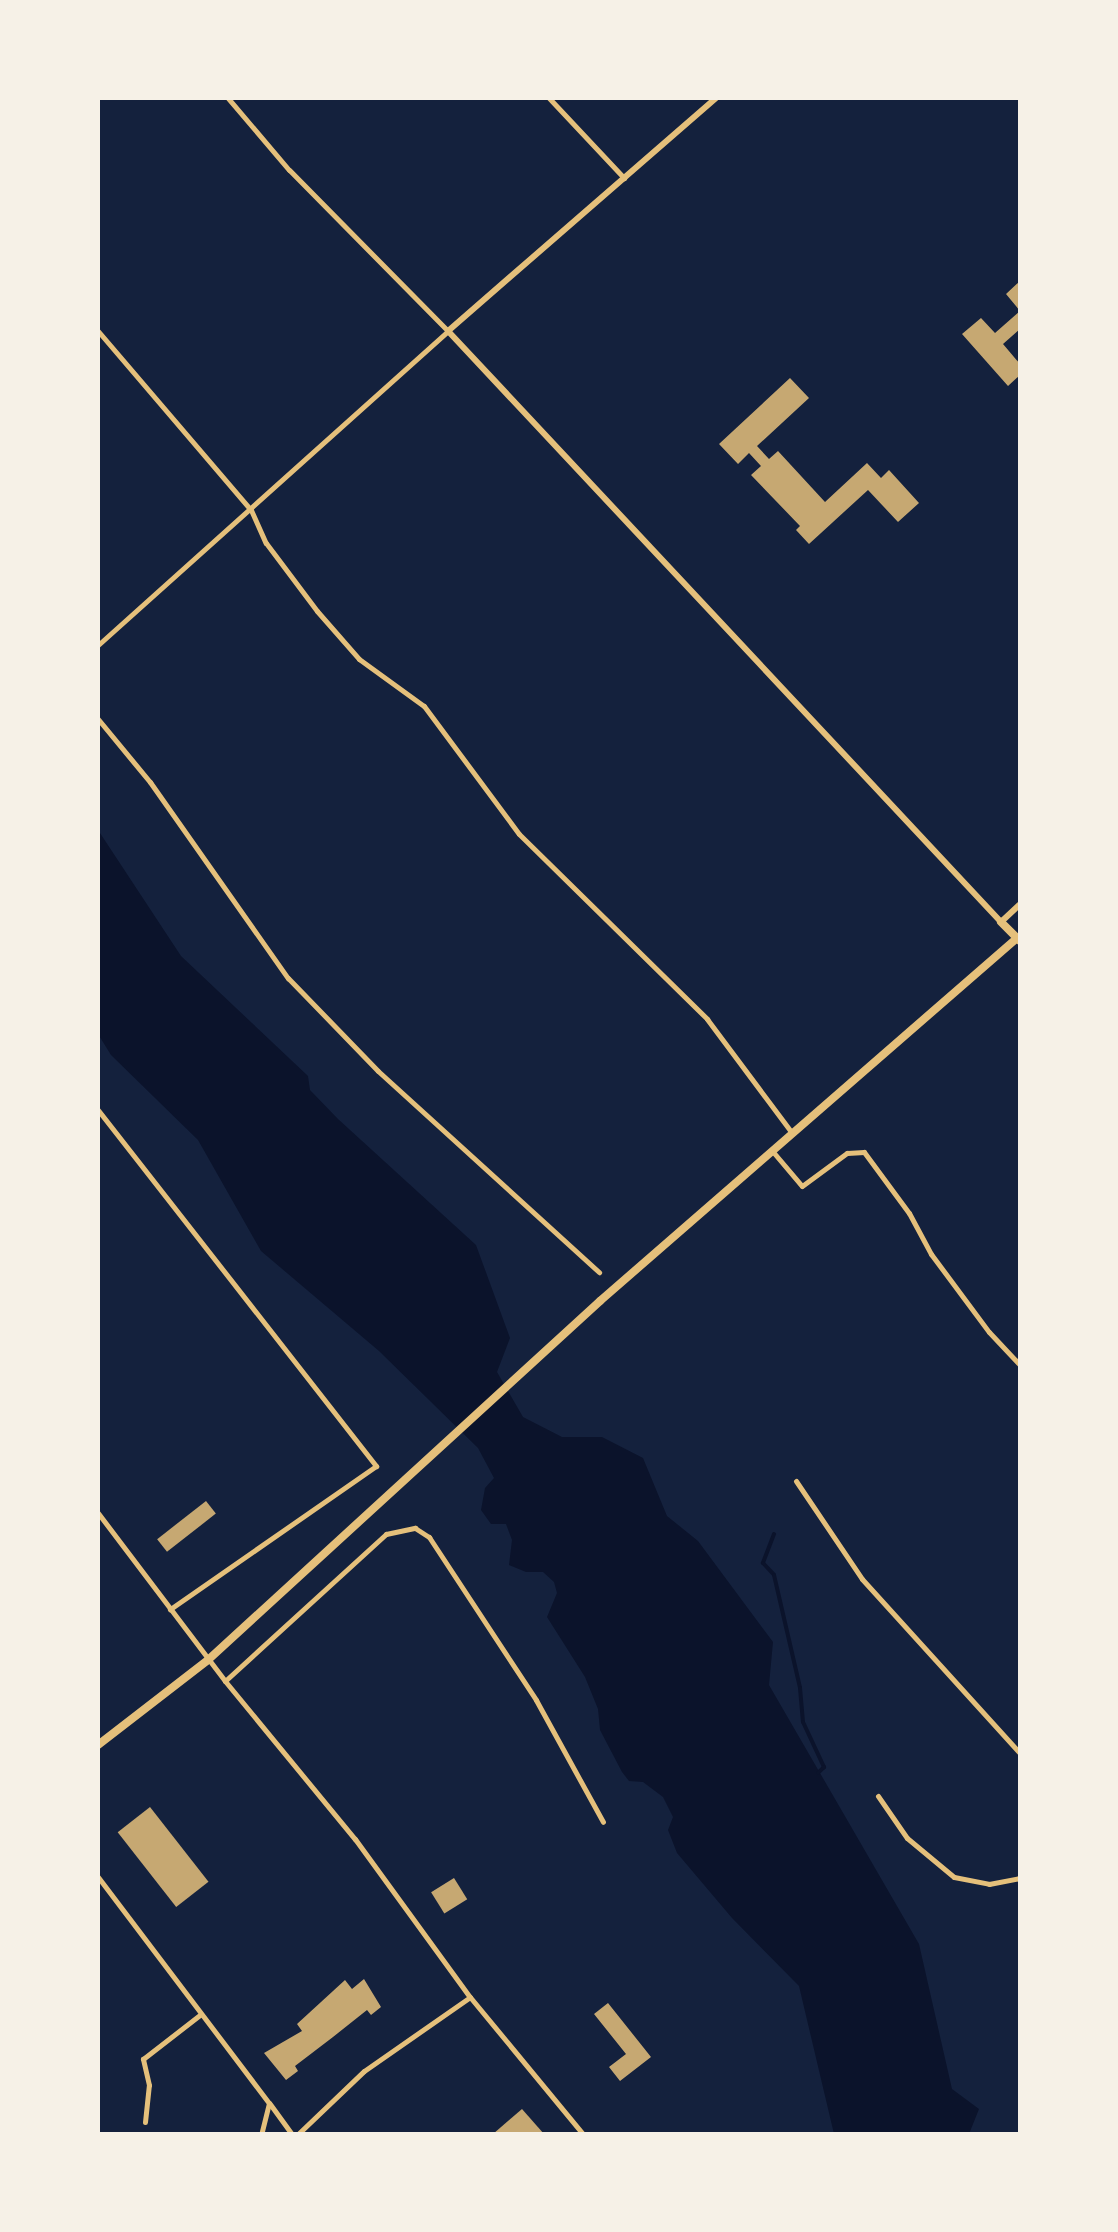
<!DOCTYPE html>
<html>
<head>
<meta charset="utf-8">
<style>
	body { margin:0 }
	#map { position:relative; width:1118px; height:2232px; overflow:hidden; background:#14213d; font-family:Inter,sans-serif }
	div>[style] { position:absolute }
	.water>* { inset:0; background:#0b132b }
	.stream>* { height:4px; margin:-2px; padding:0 2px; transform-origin:2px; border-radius:2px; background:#0b132b }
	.building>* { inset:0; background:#c6a872; transform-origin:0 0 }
	.minor>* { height:5px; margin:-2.5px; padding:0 2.5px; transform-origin:2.5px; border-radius:2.5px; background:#e5c07b }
	.tertiary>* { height:6px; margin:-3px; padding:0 3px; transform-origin:3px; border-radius:3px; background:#e5c07b }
	.secondary>* { height:8px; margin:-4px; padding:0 4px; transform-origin:4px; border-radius:4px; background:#e5c07b }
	span { translate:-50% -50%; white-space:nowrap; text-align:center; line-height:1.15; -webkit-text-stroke:10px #f6f1e7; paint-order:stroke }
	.frame { position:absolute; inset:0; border:100px solid #f6f1e7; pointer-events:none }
</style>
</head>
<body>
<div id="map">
	<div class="water">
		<div style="clip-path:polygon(98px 830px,181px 956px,308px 1076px,310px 1090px,338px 1119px,476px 1245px,510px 1338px,497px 1372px,523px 1417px,562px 1437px,602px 1437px,643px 1458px,667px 1516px,698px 1541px,773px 1642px,769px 1685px,919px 1944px,952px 2089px,979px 2109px,969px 2134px,834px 2134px,799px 1986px,732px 1918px,677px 1853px,668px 1830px,673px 1817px,663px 1797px,643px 1782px,629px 1781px,622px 1772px,600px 1730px,598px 1709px,585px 1677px,547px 1617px,557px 1593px,554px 1582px,543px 1572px,526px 1572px,509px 1565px,512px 1540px,506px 1524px,491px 1524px,481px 1510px,485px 1488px,494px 1478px,478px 1448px,379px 1351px,261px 1251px,198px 1140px,111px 1055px,98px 1034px)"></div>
	</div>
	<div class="stream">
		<div style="left:774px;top:1534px;width:31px;rotate:111deg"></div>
		<div style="left:763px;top:1563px;width:16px;rotate:47deg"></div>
		<div style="left:774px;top:1575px;width:116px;rotate:77deg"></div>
		<div style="left:800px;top:1688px;width:34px;rotate:85deg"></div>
		<div style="left:803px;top:1722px;width:50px;rotate:65deg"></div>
		<div style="left:824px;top:1767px;width:8px;rotate:135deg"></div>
	</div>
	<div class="building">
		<div style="clip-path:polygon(1020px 281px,1020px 329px,1003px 344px,1020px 364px,1020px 375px,1008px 386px,962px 334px,981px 318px,995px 333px,1020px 311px,1006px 294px)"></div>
		<div style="clip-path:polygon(790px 378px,809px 398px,757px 446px,769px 459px,778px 451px,825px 502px,867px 463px,881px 478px,889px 470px,919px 503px,898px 522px,868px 490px,809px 544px,796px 530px,800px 526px,751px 475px,761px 466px,749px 453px,738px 464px,719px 444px)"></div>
		<div style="left:206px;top:1501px;width:16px;height:62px;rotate:52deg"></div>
		<div style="left:150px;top:1807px;width:95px;height:41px;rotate:52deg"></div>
		<div style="left:454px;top:1878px;width:25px;height:27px;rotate:58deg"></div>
		<div style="clip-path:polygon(364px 1979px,381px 2007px,371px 2015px,367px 2010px,333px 2037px,295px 2066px,298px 2071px,286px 2080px,264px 2053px,302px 2031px,297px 2024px,345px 1980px,352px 1989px)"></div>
		<div style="clip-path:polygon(608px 2003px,651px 2057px,620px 2081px,609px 2067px,626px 2054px,594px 2014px)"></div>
		<div style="clip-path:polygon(522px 2109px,544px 2134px,493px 2134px)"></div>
	</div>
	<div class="minor">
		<div style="left:549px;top:98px;width:110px;rotate:46.8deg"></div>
		<div style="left:98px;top:331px;width:235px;rotate:49.5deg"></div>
		<div style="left:251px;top:510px;width:36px;rotate:66deg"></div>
		<div style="left:266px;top:543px;width:85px;rotate:53.1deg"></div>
		<div style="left:317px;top:611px;width:64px;rotate:48.8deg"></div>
		<div style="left:359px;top:659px;width:80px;rotate:35.9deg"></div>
		<div style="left:424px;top:706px;width:159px;rotate:53.4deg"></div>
		<div style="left:519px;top:834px;width:264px;rotate:44.5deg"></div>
		<div style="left:707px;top:1019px;width:142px;rotate:53.3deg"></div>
		<div style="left:98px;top:645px;width:470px;rotate:-41.9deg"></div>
		<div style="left:448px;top:331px;width:226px;rotate:-134.6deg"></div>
		<div style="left:289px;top:170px;width:94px;rotate:-130.3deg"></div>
		<div style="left:98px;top:719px;width:82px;rotate:50.5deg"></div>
		<div style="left:150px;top:782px;width:240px;rotate:54.9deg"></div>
		<div style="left:288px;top:978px;width:129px;rotate:45.9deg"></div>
		<div style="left:378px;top:1071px;width:299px;rotate:42.3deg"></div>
		<div style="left:98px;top:1110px;width:452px;rotate:52deg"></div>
		<div style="left:376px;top:1466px;width:251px;rotate:145.2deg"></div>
		<div style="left:774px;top:1153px;width:43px;rotate:49.7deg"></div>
		<div style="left:802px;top:1186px;width:56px;rotate:-36.3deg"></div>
		<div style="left:847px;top:1153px;width:17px;rotate:-3deg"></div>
		<div style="left:864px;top:1152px;width:76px;rotate:53.6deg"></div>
		<div style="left:909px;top:1213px;width:47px;rotate:61.8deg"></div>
		<div style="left:931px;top:1254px;width:97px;rotate:53.4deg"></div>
		<div style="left:989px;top:1332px;width:45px;rotate:46.8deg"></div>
		<div style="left:796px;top:1481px;width:118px;rotate:56deg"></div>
		<div style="left:862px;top:1579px;width:235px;rotate:47.8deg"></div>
		<div style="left:98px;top:1513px;width:211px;rotate:52.9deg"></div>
		<div style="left:225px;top:1681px;width:205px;rotate:50.6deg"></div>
		<div style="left:355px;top:1839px;width:195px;rotate:54deg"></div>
		<div style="left:470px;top:1997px;width:178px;rotate:50.5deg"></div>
		<div style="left:225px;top:1681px;width:218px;rotate:-42.4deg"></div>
		<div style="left:386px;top:1534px;width:30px;rotate:-12deg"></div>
		<div style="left:415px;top:1528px;width:17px;rotate:33deg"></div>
		<div style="left:429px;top:1537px;width:195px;rotate:56.7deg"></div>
		<div style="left:536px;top:1700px;width:139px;rotate:61.2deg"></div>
		<div style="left:878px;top:1796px;width:51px;rotate:55.4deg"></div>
		<div style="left:907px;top:1838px;width:61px;rotate:39.7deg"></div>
		<div style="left:954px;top:1877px;width:36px;rotate:11deg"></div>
		<div style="left:989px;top:1884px;width:32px;rotate:-11deg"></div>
		<div style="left:98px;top:1877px;width:283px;rotate:52.9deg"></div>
		<div style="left:269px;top:2103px;width:32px;rotate:104deg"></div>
		<div style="left:270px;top:2104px;width:37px;rotate:54deg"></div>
		<div style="left:145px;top:2122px;width:37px;rotate:-84deg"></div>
		<div style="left:149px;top:2085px;width:27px;rotate:-103deg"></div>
		<div style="left:143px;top:2059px;width:73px;rotate:-37.8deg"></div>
		<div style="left:298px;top:2134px;width:91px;rotate:-43.7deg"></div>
		<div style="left:364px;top:2071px;width:129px;rotate:-34.9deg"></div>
	</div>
	<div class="tertiary">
		<div style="left:716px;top:98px;width:355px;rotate:139deg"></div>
		<div style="left:448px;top:331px;width:809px;rotate:46.9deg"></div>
		<div style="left:1001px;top:922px;width:26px;rotate:-43deg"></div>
	</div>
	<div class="secondary">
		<div style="left:1001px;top:922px;width:27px;rotate:45deg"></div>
		<div style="left:98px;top:1745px;width:139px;rotate:-37.7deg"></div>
		<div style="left:208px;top:1660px;width:532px;rotate:-42.48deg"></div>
		<div style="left:600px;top:1301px;width:553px;rotate:-41.04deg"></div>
	</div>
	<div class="frame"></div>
</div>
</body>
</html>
